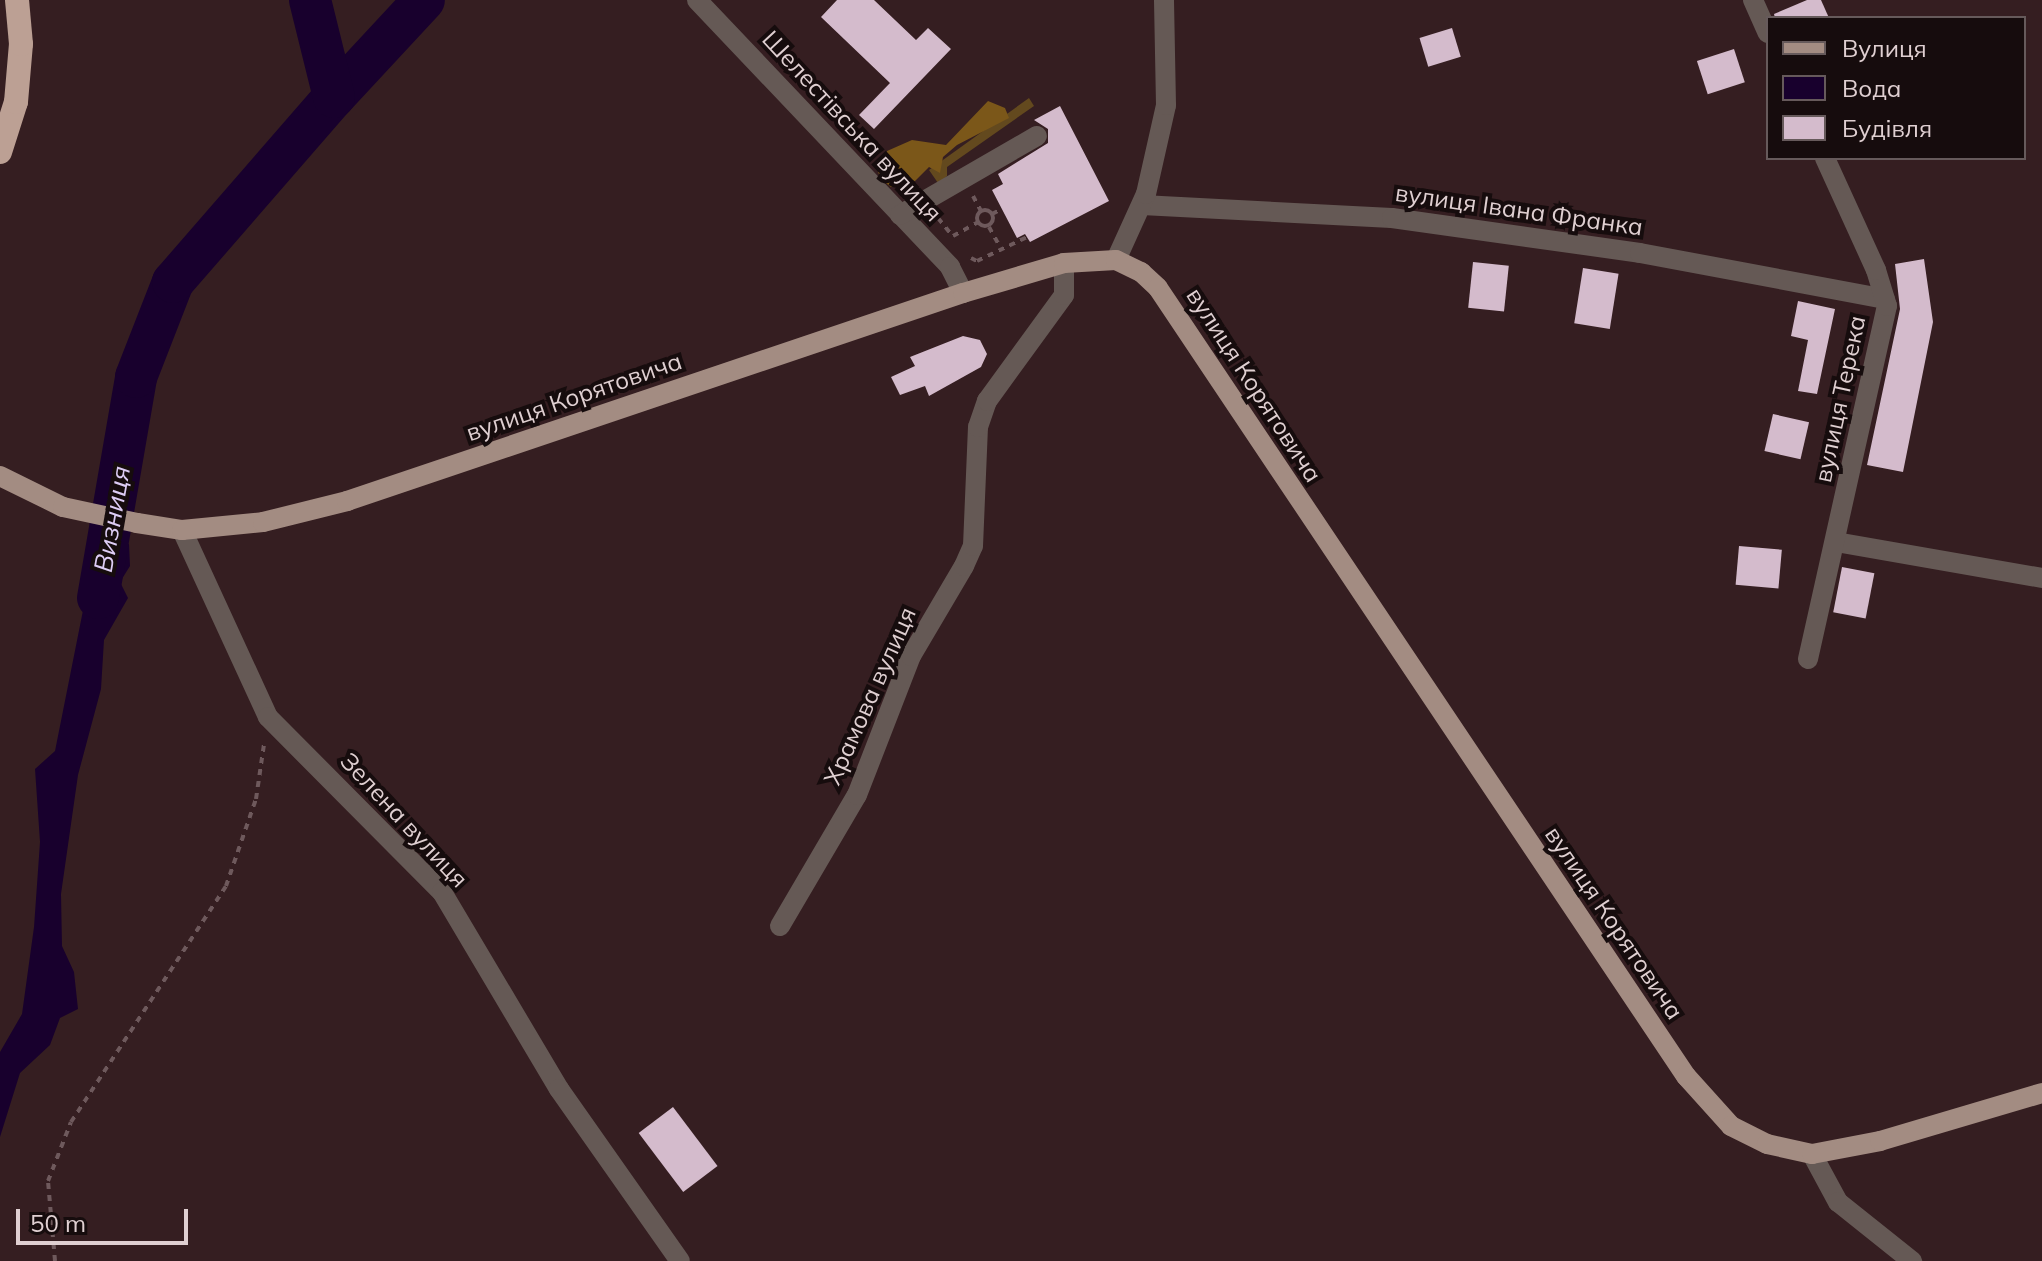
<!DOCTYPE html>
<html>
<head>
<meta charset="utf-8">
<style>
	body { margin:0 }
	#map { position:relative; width:2042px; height:1261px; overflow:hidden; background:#351e21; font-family:Mulish,sans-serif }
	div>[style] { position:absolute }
	.green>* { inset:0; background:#63491e }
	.forest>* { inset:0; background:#7b5719 }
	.water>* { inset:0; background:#18002d }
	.river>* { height:42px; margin:-21px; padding:0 21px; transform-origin:21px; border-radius:21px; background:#18002d }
	.building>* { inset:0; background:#d4bbcc; transform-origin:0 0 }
	.path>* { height:4px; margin-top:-2px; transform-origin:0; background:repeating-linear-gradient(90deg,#6e595c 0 6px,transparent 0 12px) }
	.path>.ring { margin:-2px; padding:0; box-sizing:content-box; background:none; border:4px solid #6e595c; border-radius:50% }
	.minor>* { height:20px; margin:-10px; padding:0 10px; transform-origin:10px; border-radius:10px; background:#655955 }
	.major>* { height:20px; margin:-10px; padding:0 10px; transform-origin:10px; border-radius:10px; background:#a38c82 }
	.highway>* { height:24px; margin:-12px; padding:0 12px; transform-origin:12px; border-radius:12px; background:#bca094 }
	span { translate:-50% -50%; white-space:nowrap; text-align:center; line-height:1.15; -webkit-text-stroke:8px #160c0d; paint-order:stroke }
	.street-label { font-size:24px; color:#dfcfd1 }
	.water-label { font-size:26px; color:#ddccf4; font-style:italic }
	.legend { position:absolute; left:1766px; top:16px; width:260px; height:144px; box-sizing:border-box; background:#160c0d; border:2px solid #665a5b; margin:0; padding:10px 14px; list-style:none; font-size:24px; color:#dfcfd1 }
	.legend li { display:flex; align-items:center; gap:16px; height:40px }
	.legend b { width:40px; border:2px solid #665a5b }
	.scale { position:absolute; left:16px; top:1209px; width:172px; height:36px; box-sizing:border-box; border:4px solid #dfcfd1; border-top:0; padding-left:10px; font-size:24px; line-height:28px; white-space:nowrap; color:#dfcfd1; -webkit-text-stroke:6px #160c0d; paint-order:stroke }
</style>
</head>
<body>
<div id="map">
	<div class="green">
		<div style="clip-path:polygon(1029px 98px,1034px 106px,947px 167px,947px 176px,918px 201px,906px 187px,911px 183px,921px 196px,938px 183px,929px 170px)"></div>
	</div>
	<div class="forest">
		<div style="clip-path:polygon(988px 101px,1005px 108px,1009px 118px,957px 145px,943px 157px,940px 173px,929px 167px,915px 181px,891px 187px,882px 180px,878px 172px,887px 151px,912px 140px,946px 145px)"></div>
	</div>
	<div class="water">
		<div style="clip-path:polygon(97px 540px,129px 544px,130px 566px,120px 582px,128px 598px,104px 640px,101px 689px,78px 775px,61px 894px,62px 946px,74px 972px,78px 1009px,60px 1018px,50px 1045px,20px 1073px,0 1137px,0 1052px,22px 1014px,34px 927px,40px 842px,35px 769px,55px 751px)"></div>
	</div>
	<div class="river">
		<div style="left:334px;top:97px;width:132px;rotate:-47.1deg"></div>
		<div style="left:98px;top:598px;width:224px;rotate:-80.2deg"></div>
		<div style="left:136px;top:377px;width:102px;rotate:-68.7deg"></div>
		<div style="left:173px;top:282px;width:245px;rotate:-49deg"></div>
		<div style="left:334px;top:97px;width:100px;rotate:-103.9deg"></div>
	</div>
	<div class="building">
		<div style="clip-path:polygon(837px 0,874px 0,916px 40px,928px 28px,951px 49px,874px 129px,859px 115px,890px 83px,821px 17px)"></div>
		<div style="clip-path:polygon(1807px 0,1821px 0,1829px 18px,1775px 18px,1774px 14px)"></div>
		<div style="left:1452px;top:28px;width:30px;height:34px;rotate:73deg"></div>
		<div style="left:1734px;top:49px;width:35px;height:39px;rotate:72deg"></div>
		<div style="clip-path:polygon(1060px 106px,1109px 201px,1030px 242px,1025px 234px,1017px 238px,992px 190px,1003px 184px,998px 174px,1048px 143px,1048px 129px,1034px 120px)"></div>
		<div style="clip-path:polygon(1924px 259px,1933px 322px,1903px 472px,1867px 465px,1900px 309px,1895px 264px)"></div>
		<div style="left:1473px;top:262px;width:36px;height:46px;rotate:6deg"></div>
		<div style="left:1583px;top:268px;width:36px;height:56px;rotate:9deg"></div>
		<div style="clip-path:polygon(1798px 301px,1835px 309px,1817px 394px,1798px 391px,1808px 340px,1791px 336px)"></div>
		<div style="clip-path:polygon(963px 336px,980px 340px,987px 354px,981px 367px,929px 396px,925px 386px,900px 395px,891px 377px,915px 366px,910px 357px)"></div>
		<div style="left:1773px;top:414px;width:37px;height:38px;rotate:13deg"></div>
		<div style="left:1739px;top:546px;width:43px;height:39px;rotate:5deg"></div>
		<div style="left:1842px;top:567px;width:33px;height:46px;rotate:11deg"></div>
		<div style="left:673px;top:1107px;width:74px;height:43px;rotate:53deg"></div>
	</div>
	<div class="path">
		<div style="left:973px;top:196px;width:17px;rotate:62deg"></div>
		<div class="ring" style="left:977px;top:210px;width:12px;height:12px"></div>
		<div style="left:992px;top:214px;width:11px;rotate:-27deg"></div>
		<div style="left:938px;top:218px;width:19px;rotate:51deg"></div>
		<div style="left:989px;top:227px;width:25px;rotate:61deg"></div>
		<div style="left:953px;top:236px;width:29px;rotate:-29deg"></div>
		<div style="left:971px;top:258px;width:7px;rotate:27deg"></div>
		<div style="left:977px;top:261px;width:55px;rotate:-25.6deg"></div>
		<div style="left:55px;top:1261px;width:80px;rotate:-95deg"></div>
		<div style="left:48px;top:1181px;width:63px;rotate:-68.7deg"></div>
		<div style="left:71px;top:1122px;width:282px;rotate:-56.7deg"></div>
		<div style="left:226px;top:886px;width:92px;rotate:-71deg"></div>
		<div style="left:256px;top:799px;width:56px;rotate:-81.7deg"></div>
	</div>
	<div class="minor">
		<div style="left:697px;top:0;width:368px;rotate:46.5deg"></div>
		<div style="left:950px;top:267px;width:29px;rotate:63deg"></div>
		<div style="left:1753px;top:0;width:36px;rotate:66deg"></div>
		<div style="left:1142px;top:205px;width:250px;rotate:3deg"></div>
		<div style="left:1392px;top:218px;width:250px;rotate:8deg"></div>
		<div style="left:1640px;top:253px;width:249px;rotate:10.6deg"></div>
		<div style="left:900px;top:215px;width:158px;rotate:-30deg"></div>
		<div style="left:1116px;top:260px;width:72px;rotate:-65.6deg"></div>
		<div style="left:1146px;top:194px;width:91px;rotate:-77.3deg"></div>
		<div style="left:1166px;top:105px;width:105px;rotate:-91.1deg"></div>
		<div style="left:182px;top:530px;width:206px;rotate:65.3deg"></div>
		<div style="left:268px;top:717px;width:247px;rotate:45.2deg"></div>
		<div style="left:442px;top:892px;width:229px;rotate:59.3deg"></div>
		<div style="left:559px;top:1089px;width:210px;rotate:54.9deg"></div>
		<div style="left:1836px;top:542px;width:209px;rotate:9.9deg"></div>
		<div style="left:1808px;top:659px;width:362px;rotate:-77.4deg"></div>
		<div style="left:1887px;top:306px;width:38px;rotate:-107deg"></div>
		<div style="left:1876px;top:270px;width:123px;rotate:-114.5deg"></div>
		<div style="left:780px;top:926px;width:152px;rotate:-59.6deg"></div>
		<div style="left:857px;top:795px;width:149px;rotate:-68.8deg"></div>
		<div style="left:911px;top:656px;width:104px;rotate:-59.5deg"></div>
		<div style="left:964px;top:566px;width:22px;rotate:-66deg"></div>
		<div style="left:973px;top:546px;width:119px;rotate:-87.6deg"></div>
		<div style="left:978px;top:427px;width:28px;rotate:-71deg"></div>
		<div style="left:987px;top:401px;width:131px;rotate:-54deg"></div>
		<div style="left:1064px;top:295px;width:32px;rotate:-90deg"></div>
		<div style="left:1812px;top:1154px;width:55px;rotate:61.6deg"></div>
		<div style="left:1838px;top:1202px;width:95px;rotate:38.6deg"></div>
	</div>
	<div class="major">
		<div style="left:0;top:476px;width:70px;rotate:26.2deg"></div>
		<div style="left:63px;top:507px;width:76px;rotate:12.2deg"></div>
		<div style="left:137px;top:523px;width:46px;rotate:8.8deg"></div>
		<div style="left:182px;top:530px;width:81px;rotate:-5.6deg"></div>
		<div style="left:263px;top:522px;width:87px;rotate:-14deg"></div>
		<div style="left:347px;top:501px;width:650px;rotate:-18.66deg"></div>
		<div style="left:963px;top:293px;width:105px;rotate:-16.5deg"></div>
		<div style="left:1064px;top:263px;width:52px;rotate:-3.3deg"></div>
		<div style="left:1116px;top:260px;width:28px;rotate:26deg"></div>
		<div style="left:1141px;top:272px;width:23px;rotate:43deg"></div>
		<div style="left:1158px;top:288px;width:949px;rotate:56.18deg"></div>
		<div style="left:1686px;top:1076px;width:67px;rotate:48deg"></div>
		<div style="left:1731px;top:1126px;width:40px;rotate:26.6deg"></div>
		<div style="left:1767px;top:1144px;width:46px;rotate:12.5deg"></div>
		<div style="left:1812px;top:1154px;width:69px;rotate:-10.8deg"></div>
		<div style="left:1880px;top:1141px;width:169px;rotate:-16.5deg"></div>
	</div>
	<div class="highway">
		<div style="left:0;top:152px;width:52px;rotate:-72.3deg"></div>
		<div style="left:16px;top:102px;width:58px;rotate:-85.1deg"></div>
		<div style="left:21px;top:44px;width:44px;rotate:-95.2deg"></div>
	</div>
	<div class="street-label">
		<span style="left:852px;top:126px;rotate:47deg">Шелестівська вулиця</span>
		<span style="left:1519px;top:210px;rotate:8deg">вулиця Івана Франка</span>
		<span style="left:1254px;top:385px;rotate:57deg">вулиця Корятовича</span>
		<span style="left:574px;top:397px;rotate:-19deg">вулиця Корятовича</span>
		<span style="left:1840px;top:399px;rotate:-78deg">вулиця Терека</span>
		<span style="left:870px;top:696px;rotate:-66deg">Храмова вулиця</span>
		<span style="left:404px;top:820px;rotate:47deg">Зелена вулиця</span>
		<span style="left:1614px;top:923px;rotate:56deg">вулиця Корятовича</span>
	</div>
	<div class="water-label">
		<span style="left:112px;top:519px;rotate:-80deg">Визниця</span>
	</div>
	<ul class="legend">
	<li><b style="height:10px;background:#a38c82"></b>Вулиця</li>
	<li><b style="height:22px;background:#18002d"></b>Вода</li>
	<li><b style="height:22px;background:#d4bbcc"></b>Будівля</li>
	</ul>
	<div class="scale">50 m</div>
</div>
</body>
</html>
